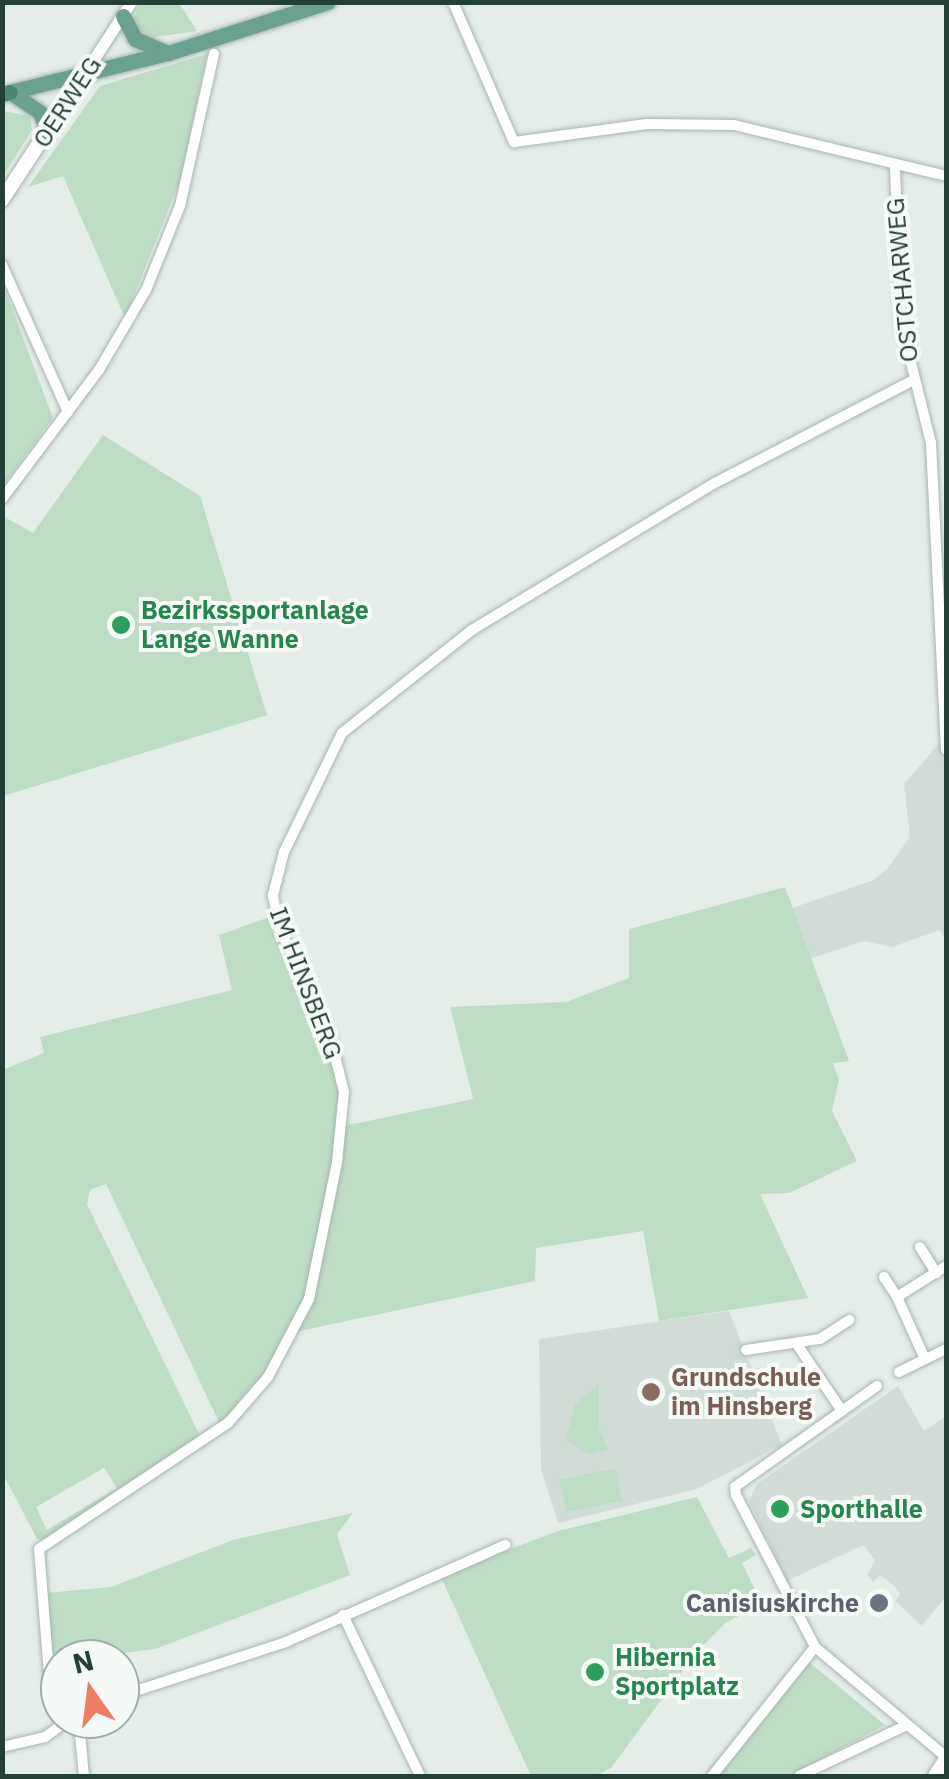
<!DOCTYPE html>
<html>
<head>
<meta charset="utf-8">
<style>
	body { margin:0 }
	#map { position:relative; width:949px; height:1779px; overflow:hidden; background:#e5ede9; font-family:"IBM Plex Sans",sans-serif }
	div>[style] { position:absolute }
	.built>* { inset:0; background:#d3ddd8 }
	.green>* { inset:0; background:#bfddc5; transform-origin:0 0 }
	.roads { filter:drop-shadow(0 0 2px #a7b5b0) drop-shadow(0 0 2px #a7b5b0) }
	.minor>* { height:10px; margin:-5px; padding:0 5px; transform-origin:5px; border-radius:5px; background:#fff }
	.tertiary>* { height:11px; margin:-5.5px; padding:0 5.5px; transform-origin:5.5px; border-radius:5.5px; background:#fff }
	.secondary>* { height:14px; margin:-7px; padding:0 7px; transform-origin:7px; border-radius:7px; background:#fff }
	.primary>* { height:15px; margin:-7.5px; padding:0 7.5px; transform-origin:7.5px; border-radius:7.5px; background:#6ba191 }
	.trunk>* { height:15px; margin:-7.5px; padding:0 7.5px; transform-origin:7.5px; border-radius:7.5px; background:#4e8676 }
	.dots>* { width:28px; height:28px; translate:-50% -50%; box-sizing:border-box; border:5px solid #f5faf7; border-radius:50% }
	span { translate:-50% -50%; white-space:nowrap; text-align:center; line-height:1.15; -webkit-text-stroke:8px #f5faf7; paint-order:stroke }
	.street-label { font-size:25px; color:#243f36 }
	.leisure-label { font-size:25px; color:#27864d; font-weight:700 }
	.left { translate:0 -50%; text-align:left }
	.education-label { font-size:25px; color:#785e54; font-weight:700 }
	.worship-label { font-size:25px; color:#5b616d; font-weight:700 }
	.right { translate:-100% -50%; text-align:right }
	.frame { position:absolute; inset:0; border:5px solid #243f36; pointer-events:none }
	.north { position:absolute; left:40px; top:1639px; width:100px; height:100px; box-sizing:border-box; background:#f5faf7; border:2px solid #a1afaa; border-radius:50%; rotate:346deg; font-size:28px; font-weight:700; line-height:40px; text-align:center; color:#243f36 }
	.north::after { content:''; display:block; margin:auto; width:35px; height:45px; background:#ed7e64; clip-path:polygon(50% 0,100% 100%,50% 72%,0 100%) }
</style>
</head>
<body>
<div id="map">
	<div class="built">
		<div style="clip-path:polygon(946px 706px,946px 942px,940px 930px,892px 947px,864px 941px,809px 959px,792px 908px,874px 880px,888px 868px,910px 837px,904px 784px,944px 738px)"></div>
		<div style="clip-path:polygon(729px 1311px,782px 1445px,697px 1489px,558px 1523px,541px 1469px,539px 1339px)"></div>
		<div style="clip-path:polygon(898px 1386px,924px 1431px,946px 1416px,946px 1596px,922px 1626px,895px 1601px,900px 1594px,894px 1586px,881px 1575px,873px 1582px,867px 1575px,875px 1560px,863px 1545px,787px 1581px,749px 1501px,757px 1484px)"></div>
	</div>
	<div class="green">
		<div style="clip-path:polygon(140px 3px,179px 3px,197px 31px,148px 38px,132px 22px)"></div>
		<div style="clip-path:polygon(207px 54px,181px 178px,125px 318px,63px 176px,28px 187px,100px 86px)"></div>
		<div style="clip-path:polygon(3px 111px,30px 116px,32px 130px,3px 176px)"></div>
		<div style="clip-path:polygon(2px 282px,53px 418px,3px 486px,2px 486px)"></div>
		<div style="clip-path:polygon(103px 435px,200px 496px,267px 715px,3px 796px,3px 516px,33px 533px)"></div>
		<div style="clip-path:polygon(evenodd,785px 887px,849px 1061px,833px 1063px,839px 1080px,832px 1111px,857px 1161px,789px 1193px,760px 1194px,808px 1298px,659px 1321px,643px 1231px,536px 1248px,535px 1281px,295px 1332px,268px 1377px,221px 1426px,106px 1184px,90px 1190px,87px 1204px,204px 1444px,52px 1540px,37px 1539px,3px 1474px,3px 1070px,44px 1053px,40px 1037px,232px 990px,219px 935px,275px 915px,341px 1072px,344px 1126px,473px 1099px,450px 1007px,566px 1002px,629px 978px,629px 929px,785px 887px,104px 1468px,117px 1488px,47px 1530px,36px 1507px,104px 1468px)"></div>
		<div style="clip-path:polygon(599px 1384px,599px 1428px,608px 1449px,589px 1455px,566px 1439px,575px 1404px)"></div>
		<div style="left:615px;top:1468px;width:33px;height:57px;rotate:78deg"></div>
		<div style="clip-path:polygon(697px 1497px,729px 1558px,751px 1548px,756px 1555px,742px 1563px,762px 1604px,725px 1623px,695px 1654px,611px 1768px,595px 1776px,531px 1776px,440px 1575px,558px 1531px)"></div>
		<div style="clip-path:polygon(353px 1513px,337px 1534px,350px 1575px,155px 1649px,50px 1662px,46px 1593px,111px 1587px,233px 1540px)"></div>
		<div style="clip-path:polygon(809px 1662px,885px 1725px,790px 1776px,717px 1776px)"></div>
	</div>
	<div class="roads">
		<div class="minor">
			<div style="left:453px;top:2px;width:153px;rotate:66.5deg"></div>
			<div style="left:514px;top:142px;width:134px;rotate:-7.7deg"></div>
			<div style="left:647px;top:124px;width:87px;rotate:0.7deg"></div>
			<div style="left:734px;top:125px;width:218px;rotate:13.5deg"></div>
			<div style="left:895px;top:168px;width:154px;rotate:87.8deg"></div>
			<div style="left:901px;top:322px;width:125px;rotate:76.1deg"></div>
			<div style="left:931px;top:443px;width:307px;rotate:87.2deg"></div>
			<div style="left:2px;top:265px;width:161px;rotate:65.8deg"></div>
			<div style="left:2px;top:499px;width:161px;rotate:-53.1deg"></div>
			<div style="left:99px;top:370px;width:93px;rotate:-59.6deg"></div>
			<div style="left:146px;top:290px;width:91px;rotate:-68deg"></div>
			<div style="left:180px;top:206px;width:156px;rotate:-77.4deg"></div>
			<div style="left:920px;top:1247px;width:31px;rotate:58deg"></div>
			<div style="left:884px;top:1277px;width:24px;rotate:57deg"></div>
			<div style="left:796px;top:1343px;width:82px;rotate:55.9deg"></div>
			<div style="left:746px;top:1350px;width:75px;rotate:-8.5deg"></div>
			<div style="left:820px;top:1339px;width:35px;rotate:-33deg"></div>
			<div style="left:925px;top:1359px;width:68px;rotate:-114.3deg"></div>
			<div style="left:897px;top:1297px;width:58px;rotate:-32.3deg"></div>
			<div style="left:899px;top:1372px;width:52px;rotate:-26.1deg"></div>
			<div style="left:877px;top:1386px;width:174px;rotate:144.6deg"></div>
			<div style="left:735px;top:1487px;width:8px;rotate:83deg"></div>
			<div style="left:736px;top:1495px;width:171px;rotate:62.5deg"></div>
			<div style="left:815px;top:1647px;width:171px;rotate:40deg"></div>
			<div style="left:343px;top:1615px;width:178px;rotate:64.4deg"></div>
			<div style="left:120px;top:1696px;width:175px;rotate:-18deg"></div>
			<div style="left:286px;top:1642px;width:240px;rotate:-23.9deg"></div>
			<div style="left:60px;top:1702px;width:19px;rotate:-122deg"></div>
			<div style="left:50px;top:1686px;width:137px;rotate:-94.6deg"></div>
			<div style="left:39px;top:1549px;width:227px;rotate:-33.7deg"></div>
			<div style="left:228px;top:1423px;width:61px;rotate:-49deg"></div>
			<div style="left:268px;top:1377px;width:88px;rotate:-62.3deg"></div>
			<div style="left:309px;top:1299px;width:140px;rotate:-78.4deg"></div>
			<div style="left:337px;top:1162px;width:70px;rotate:-84.3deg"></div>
			<div style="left:344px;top:1092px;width:54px;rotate:-104deg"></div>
			<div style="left:331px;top:1040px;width:124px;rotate:-114.7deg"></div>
			<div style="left:279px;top:927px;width:33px;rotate:-101deg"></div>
			<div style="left:273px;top:895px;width:44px;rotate:-75.7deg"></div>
			<div style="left:284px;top:852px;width:132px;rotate:-64deg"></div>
			<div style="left:342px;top:733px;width:166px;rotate:-38.4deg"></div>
			<div style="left:472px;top:630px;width:284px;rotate:-31.2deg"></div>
			<div style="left:715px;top:483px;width:222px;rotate:-27.4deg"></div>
			<div style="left:71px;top:1719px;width:17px;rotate:59deg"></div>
			<div style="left:80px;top:1734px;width:42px;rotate:84.6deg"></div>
			<div style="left:2px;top:1747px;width:44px;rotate:-13.1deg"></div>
			<div style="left:45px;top:1737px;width:31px;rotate:-36deg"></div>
			<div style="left:712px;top:1776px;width:165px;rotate:-51.4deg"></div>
			<div style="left:799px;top:1776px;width:117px;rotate:-25.3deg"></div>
		</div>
		<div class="tertiary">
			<div style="left:84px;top:74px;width:86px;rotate:-56.9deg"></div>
		</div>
		<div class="secondary">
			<div style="left:2px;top:200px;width:148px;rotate:-56.8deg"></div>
			<div style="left:935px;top:1776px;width:20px;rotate:-57deg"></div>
		</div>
		<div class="primary">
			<div style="left:123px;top:16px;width:26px;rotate:62deg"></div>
			<div style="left:135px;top:39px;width:36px;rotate:23deg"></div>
			<div style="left:10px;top:92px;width:163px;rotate:-13.9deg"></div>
			<div style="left:168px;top:53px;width:168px;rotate:-17.7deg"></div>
			<div style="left:10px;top:92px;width:36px;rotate:34deg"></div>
			<div style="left:40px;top:112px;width:22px;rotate:69deg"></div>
		</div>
		<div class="trunk">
			<div style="left:2px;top:94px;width:8px;rotate:-14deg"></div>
		</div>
	</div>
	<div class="dots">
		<div style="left:121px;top:625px;background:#2e9e5b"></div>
		<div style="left:651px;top:1392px;background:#8d6e63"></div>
		<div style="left:780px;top:1509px;background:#2e9e5b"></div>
		<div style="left:879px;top:1603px;background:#6b7280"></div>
		<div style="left:595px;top:1672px;background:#2e9e5b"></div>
	</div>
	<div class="street-label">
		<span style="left:67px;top:102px;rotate:-57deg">OERWEG</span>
		<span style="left:902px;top:280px;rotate:-95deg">OSTCHARWEG</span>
		<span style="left:306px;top:983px;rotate:69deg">IM HINSBERG</span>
	</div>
	<div class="leisure-label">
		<span class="left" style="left:141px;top:625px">Bezirkssportanlage<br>Lange Wanne</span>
		<span class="left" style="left:800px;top:1509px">Sporthalle</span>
		<span class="left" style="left:615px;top:1672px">Hibernia<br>Sportplatz</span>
	</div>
	<div class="education-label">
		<span class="left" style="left:671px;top:1392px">Grundschule<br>im Hinsberg</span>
	</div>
	<div class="worship-label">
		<span class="right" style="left:859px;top:1603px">Canisiuskirche</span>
	</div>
	<div class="frame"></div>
	<div class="north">N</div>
</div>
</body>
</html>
